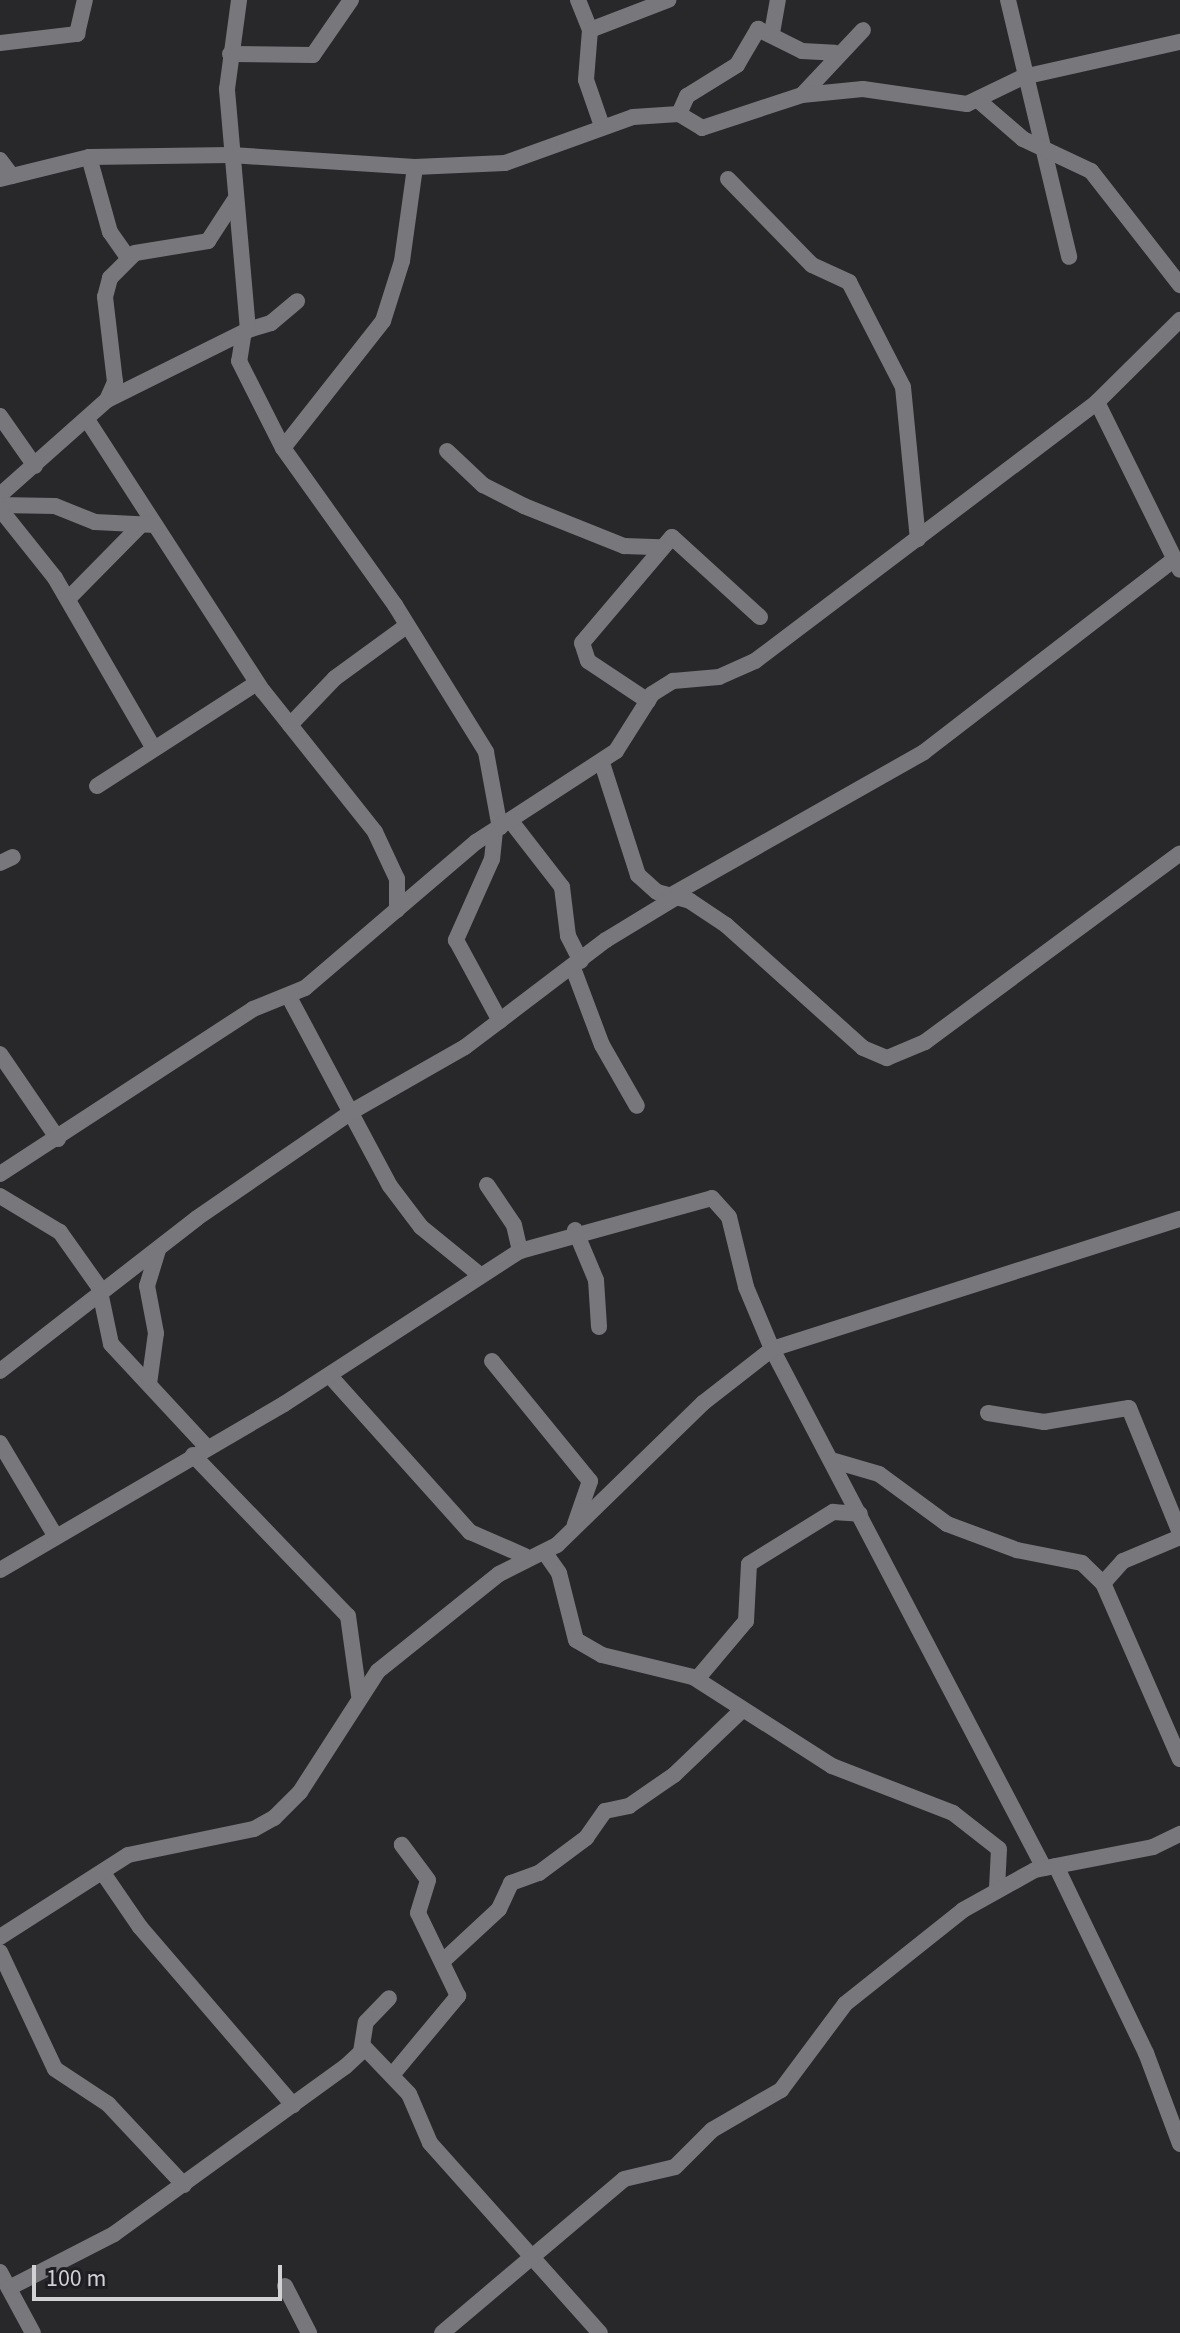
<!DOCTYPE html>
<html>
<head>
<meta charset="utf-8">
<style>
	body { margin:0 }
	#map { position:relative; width:1180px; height:2333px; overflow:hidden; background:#28272a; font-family:"Source Sans 3",sans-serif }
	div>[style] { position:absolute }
	.street>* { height:16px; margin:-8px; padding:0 8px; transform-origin:8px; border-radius:8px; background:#78777b }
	span { translate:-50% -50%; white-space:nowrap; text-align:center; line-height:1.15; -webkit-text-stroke:6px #1e1d21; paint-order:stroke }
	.scale { position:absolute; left:32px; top:2265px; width:250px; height:36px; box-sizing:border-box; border:4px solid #d2d2d4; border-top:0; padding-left:10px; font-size:24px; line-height:28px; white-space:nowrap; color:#d2d2d4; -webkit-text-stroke:6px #1e1d21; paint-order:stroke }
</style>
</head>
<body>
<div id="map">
	<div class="street">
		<div style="left:578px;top:0;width:32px;rotate:68deg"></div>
		<div style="left:590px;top:30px;width:50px;rotate:94.6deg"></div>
		<div style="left:586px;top:80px;width:49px;rotate:70.8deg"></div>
		<div style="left:1008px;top:0;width:264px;rotate:76.6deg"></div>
		<div style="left:590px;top:30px;width:84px;rotate:-21deg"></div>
		<div style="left:772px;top:33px;width:34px;rotate:-80deg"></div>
		<div style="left:0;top:43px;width:78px;rotate:-6.7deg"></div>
		<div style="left:77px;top:34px;width:35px;rotate:-77deg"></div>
		<div style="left:230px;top:54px;width:83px;rotate:0.7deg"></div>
		<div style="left:313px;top:55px;width:67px;rotate:-55.4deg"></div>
		<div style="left:802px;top:95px;width:89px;rotate:-46.8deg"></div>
		<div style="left:979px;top:101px;width:58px;rotate:40.8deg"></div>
		<div style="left:1023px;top:139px;width:75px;rotate:25.2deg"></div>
		<div style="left:1091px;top:171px;width:145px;rotate:52deg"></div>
		<div style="left:679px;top:114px;width:20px;rotate:-66deg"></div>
		<div style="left:687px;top:96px;width:59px;rotate:-31.8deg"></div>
		<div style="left:737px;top:65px;width:42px;rotate:-59.7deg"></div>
		<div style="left:758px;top:29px;width:49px;rotate:26.6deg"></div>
		<div style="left:802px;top:51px;width:33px;rotate:3deg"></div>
		<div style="left:89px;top:157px;width:78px;rotate:74.4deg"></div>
		<div style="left:110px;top:232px;width:32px;rotate:55deg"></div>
		<div style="left:0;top:160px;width:20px;rotate:53deg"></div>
		<div style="left:0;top:179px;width:92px;rotate:-13.9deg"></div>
		<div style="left:89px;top:157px;width:142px;rotate:-0.8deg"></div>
		<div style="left:231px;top:155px;width:184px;rotate:3.7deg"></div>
		<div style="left:415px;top:167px;width:90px;rotate:-2.5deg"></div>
		<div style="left:505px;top:163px;width:136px;rotate:-19.8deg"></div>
		<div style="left:633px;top:117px;width:46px;rotate:-3.7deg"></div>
		<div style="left:679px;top:114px;width:27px;rotate:31deg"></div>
		<div style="left:702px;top:128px;width:105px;rotate:-18.3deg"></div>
		<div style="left:802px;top:95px;width:61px;rotate:-5.6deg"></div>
		<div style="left:863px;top:89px;width:105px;rotate:8.2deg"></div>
		<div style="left:967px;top:104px;width:62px;rotate:-25.7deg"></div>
		<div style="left:1023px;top:77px;width:161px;rotate:-12.6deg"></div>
		<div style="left:728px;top:179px;width:120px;rotate:45.7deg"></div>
		<div style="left:812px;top:265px;width:41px;rotate:24.7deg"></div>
		<div style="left:849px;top:282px;width:118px;rotate:62.8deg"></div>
		<div style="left:903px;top:387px;width:153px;rotate:84.4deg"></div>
		<div style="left:248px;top:330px;width:24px;rotate:-17deg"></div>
		<div style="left:271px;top:323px;width:34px;rotate:-40deg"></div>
		<div style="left:243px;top:337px;width:24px;rotate:99deg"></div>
		<div style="left:239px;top:361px;width:97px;rotate:63.2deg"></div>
		<div style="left:283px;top:448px;width:193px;rotate:54.5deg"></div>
		<div style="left:395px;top:605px;width:173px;rotate:58.2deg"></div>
		<div style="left:486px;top:752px;width:77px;rotate:79.6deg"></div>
		<div style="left:107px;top:400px;width:20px;rotate:-66deg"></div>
		<div style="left:115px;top:382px;width:86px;rotate:-96.7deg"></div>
		<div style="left:105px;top:297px;width:20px;rotate:-75deg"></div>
		<div style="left:110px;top:278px;width:35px;rotate:-45deg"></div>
		<div style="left:135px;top:253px;width:74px;rotate:-9.3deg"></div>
		<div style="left:208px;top:241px;width:48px;rotate:-57deg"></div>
		<div style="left:1097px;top:402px;width:187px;rotate:63.7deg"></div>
		<div style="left:0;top:416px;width:61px;rotate:55deg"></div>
		<div style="left:88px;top:421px;width:322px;rotate:57.1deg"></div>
		<div style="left:263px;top:691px;width:180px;rotate:51.5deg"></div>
		<div style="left:375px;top:832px;width:52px;rotate:64.9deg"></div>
		<div style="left:397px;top:879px;width:31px;rotate:90deg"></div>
		<div style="left:283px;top:448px;width:162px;rotate:-51.8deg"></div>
		<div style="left:383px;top:321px;width:63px;rotate:-72.4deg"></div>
		<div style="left:402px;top:261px;width:95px;rotate:-82.1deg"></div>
		<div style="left:447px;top:451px;width:50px;rotate:43.4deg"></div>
		<div style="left:483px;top:485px;width:46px;rotate:27.1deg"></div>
		<div style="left:524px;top:506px;width:108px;rotate:21.8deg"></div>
		<div style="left:624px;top:546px;width:36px;rotate:2deg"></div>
		<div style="left:0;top:495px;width:143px;rotate:-41.6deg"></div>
		<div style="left:107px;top:400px;width:157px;rotate:-26.4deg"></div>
		<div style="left:248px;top:330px;width:242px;rotate:-95deg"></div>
		<div style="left:227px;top:89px;width:90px;rotate:-82.3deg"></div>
		<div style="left:0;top:505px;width:55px;rotate:1deg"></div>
		<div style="left:55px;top:506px;width:43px;rotate:21.8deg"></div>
		<div style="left:95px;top:522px;width:60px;rotate:2.9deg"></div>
		<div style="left:0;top:509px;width:88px;rotate:51.4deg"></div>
		<div style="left:55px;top:578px;width:195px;rotate:59.9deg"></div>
		<div style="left:68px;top:599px;width:105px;rotate:-45.4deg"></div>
		<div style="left:648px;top:701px;width:72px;rotate:-146.3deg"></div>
		<div style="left:588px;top:661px;width:19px;rotate:-108deg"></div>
		<div style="left:582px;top:643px;width:139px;rotate:-49.7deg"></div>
		<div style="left:672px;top:537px;width:119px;rotate:42.3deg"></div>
		<div style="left:290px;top:725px;width:65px;rotate:-46.2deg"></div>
		<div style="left:335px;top:678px;width:87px;rotate:-36.1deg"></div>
		<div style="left:602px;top:763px;width:118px;rotate:72.2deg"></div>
		<div style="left:638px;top:875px;width:25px;rotate:42deg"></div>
		<div style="left:657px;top:892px;width:34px;rotate:15deg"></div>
		<div style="left:690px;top:901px;width:43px;rotate:33.7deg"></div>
		<div style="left:726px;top:925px;width:184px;rotate:41.9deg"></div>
		<div style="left:863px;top:1048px;width:26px;rotate:23deg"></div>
		<div style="left:887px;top:1058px;width:41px;rotate:-22.8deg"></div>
		<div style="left:925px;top:1042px;width:317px;rotate:-36.5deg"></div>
		<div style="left:97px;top:786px;width:190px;rotate:-32.8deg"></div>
		<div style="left:510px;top:820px;width:85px;rotate:52.2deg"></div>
		<div style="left:562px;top:887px;width:49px;rotate:83deg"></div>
		<div style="left:568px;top:936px;width:28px;rotate:63deg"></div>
		<div style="left:495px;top:831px;width:28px;rotate:96deg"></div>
		<div style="left:492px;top:859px;width:89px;rotate:114deg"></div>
		<div style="left:456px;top:940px;width:92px;rotate:61.5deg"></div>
		<div style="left:0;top:863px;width:14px;rotate:-25deg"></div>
		<div style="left:668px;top:897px;width:294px;rotate:-29.5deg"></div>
		<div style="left:924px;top:752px;width:317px;rotate:-37.6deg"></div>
		<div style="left:573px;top:968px;width:82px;rotate:69.4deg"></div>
		<div style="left:602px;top:1045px;width:70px;rotate:60.2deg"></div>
		<div style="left:289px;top:997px;width:214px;rotate:61.9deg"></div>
		<div style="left:390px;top:1186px;width:51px;rotate:52.9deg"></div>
		<div style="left:421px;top:1227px;width:76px;rotate:39.1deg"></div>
		<div style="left:0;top:1054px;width:103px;rotate:55.7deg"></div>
		<div style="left:0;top:1174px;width:302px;rotate:-33.1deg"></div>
		<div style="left:253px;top:1009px;width:56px;rotate:-22deg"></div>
		<div style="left:305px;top:988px;width:225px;rotate:-40.5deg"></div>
		<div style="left:476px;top:842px;width:167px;rotate:-33deg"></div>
		<div style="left:616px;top:751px;width:67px;rotate:-57.7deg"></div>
		<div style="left:652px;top:694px;width:25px;rotate:-32deg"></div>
		<div style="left:673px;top:681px;width:46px;rotate:-5deg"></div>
		<div style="left:719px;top:677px;width:39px;rotate:-24deg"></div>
		<div style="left:755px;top:661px;width:429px;rotate:-37.1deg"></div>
		<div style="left:1097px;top:402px;width:117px;rotate:-44.7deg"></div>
		<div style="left:487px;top:1185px;width:48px;rotate:56deg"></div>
		<div style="left:514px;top:1225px;width:27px;rotate:77deg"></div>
		<div style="left:0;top:1196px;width:70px;rotate:31deg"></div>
		<div style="left:60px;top:1232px;width:67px;rotate:54.7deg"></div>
		<div style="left:99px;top:1287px;width:58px;rotate:78.1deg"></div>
		<div style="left:111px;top:1344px;width:138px;rotate:47.1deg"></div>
		<div style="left:575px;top:1230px;width:54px;rotate:67.2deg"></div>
		<div style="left:596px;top:1280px;width:47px;rotate:86.3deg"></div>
		<div style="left:492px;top:1361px;width:155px;rotate:50.8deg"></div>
		<div style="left:590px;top:1481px;width:46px;rotate:109.2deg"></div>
		<div style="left:0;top:1371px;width:249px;rotate:-37.8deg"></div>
		<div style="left:197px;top:1218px;width:187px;rotate:-34.5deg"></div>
		<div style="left:351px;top:1112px;width:131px;rotate:-29.7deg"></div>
		<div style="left:465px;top:1047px;width:177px;rotate:-37.2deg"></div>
		<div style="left:606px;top:940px;width:81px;rotate:-31.3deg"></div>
		<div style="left:330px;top:1376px;width:210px;rotate:48.1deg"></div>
		<div style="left:470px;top:1532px;width:60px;rotate:23.6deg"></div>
		<div style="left:149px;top:1384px;width:51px;rotate:-82.2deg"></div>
		<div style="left:156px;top:1333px;width:48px;rotate:-100.8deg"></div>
		<div style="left:147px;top:1286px;width:38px;rotate:-73deg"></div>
		<div style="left:988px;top:1413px;width:57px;rotate:9.1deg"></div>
		<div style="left:1044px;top:1422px;width:86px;rotate:-9.4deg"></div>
		<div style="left:1129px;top:1408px;width:135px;rotate:67.8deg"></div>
		<div style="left:0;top:1443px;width:109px;rotate:59.2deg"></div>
		<div style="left:193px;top:1455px;width:223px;rotate:46.1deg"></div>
		<div style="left:348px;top:1616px;width:80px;rotate:82.1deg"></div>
		<div style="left:831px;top:1460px;width:50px;rotate:16.3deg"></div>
		<div style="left:879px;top:1474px;width:84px;rotate:36.3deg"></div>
		<div style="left:947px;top:1524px;width:75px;rotate:20.4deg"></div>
		<div style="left:1017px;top:1550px;width:66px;rotate:11.3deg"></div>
		<div style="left:1082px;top:1563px;width:29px;rotate:44deg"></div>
		<div style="left:1180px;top:1537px;width:62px;rotate:157.2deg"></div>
		<div style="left:1123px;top:1561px;width:30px;rotate:132deg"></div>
		<div style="left:1103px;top:1583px;width:192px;rotate:66.4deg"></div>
		<div style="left:545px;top:1553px;width:24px;rotate:55deg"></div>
		<div style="left:559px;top:1573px;width:69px;rotate:75.8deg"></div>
		<div style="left:576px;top:1640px;width:30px;rotate:30deg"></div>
		<div style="left:602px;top:1655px;width:94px;rotate:13.6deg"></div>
		<div style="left:693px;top:1677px;width:165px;rotate:32.6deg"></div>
		<div style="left:832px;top:1766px;width:130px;rotate:21.2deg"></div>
		<div style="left:953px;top:1813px;width:58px;rotate:38deg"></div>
		<div style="left:999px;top:1849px;width:40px;rotate:92.9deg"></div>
		<div style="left:0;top:1570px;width:329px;rotate:-30.3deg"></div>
		<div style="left:284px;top:1404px;width:281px;rotate:-33deg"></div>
		<div style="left:520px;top:1251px;width:199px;rotate:-15.4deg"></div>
		<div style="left:712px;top:1198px;width:25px;rotate:48deg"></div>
		<div style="left:729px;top:1217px;width:72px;rotate:76.3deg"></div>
		<div style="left:746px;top:1287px;width:67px;rotate:67.2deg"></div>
		<div style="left:772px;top:1349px;width:586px;rotate:62.34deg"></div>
		<div style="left:697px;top:1679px;width:76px;rotate:-49.8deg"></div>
		<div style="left:746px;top:1621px;width:57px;rotate:-87deg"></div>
		<div style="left:749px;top:1564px;width:99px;rotate:-31.8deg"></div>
		<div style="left:833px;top:1512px;width:27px;rotate:4deg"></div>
		<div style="left:1056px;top:1866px;width:208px;rotate:64.3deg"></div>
		<div style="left:1146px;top:2053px;width:97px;rotate:69.5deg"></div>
		<div style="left:103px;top:1873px;width:65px;rotate:55.6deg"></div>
		<div style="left:140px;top:1927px;width:235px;rotate:49.3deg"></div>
		<div style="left:0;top:1937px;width:152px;rotate:-32.6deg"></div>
		<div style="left:128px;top:1855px;width:129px;rotate:-11.7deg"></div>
		<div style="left:254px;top:1829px;width:23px;rotate:-29deg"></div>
		<div style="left:274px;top:1818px;width:37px;rotate:-45deg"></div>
		<div style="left:300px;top:1792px;width:144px;rotate:-57.2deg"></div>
		<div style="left:378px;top:1671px;width:155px;rotate:-38.7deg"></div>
		<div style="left:499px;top:1574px;width:65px;rotate:-26.6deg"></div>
		<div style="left:557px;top:1545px;width:204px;rotate:-44.2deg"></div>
		<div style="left:703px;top:1403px;width:88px;rotate:-38deg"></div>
		<div style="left:772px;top:1349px;width:428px;rotate:-17.7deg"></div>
		<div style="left:0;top:1952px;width:129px;rotate:64.8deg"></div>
		<div style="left:55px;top:2069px;width:64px;rotate:33.4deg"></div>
		<div style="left:108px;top:2104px;width:111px;rotate:46.8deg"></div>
		<div style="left:443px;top:1961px;width:76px;rotate:-42.9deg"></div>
		<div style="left:499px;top:1909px;width:29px;rotate:-65deg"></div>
		<div style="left:511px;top:1883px;width:30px;rotate:-20deg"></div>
		<div style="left:539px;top:1873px;width:59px;rotate:-36.7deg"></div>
		<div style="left:586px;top:1838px;width:33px;rotate:-55deg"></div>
		<div style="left:605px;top:1811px;width:25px;rotate:-12deg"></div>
		<div style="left:629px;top:1806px;width:55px;rotate:-34.6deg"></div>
		<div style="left:674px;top:1775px;width:91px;rotate:-43.7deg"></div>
		<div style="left:363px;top:2046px;width:66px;rotate:46.2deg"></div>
		<div style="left:409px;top:2094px;width:53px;rotate:66.8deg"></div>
		<div style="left:430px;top:2143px;width:255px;rotate:48.2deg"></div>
		<div style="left:393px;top:2074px;width:102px;rotate:-50.2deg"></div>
		<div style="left:458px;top:1996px;width:92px;rotate:-115.7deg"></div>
		<div style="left:418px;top:1913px;width:34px;rotate:-73deg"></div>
		<div style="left:428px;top:1880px;width:44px;rotate:-126.6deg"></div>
		<div style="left:0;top:2272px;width:69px;rotate:61.6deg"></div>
		<div style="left:285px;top:2286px;width:53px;rotate:62.9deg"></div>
		<div style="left:9px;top:2288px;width:118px;rotate:-27.2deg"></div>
		<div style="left:114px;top:2234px;width:285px;rotate:-35.9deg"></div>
		<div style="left:345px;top:2067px;width:22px;rotate:-43deg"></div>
		<div style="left:361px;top:2052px;width:30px;rotate:-81deg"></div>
		<div style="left:366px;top:2022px;width:33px;rotate:-46deg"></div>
		<div style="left:442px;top:2333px;width:238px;rotate:-40.2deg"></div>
		<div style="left:624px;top:2179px;width:52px;rotate:-13.2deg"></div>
		<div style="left:675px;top:2167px;width:52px;rotate:-45deg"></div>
		<div style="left:712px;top:2130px;width:80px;rotate:-30.1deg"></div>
		<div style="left:781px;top:2090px;width:107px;rotate:-53.3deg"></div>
		<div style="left:845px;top:2004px;width:151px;rotate:-38.5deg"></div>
		<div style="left:963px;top:1910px;width:82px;rotate:-29.1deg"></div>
		<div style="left:1035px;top:1870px;width:120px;rotate:-11deg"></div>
		<div style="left:1153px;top:1847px;width:30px;rotate:-26deg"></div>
	</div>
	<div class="scale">100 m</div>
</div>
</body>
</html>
